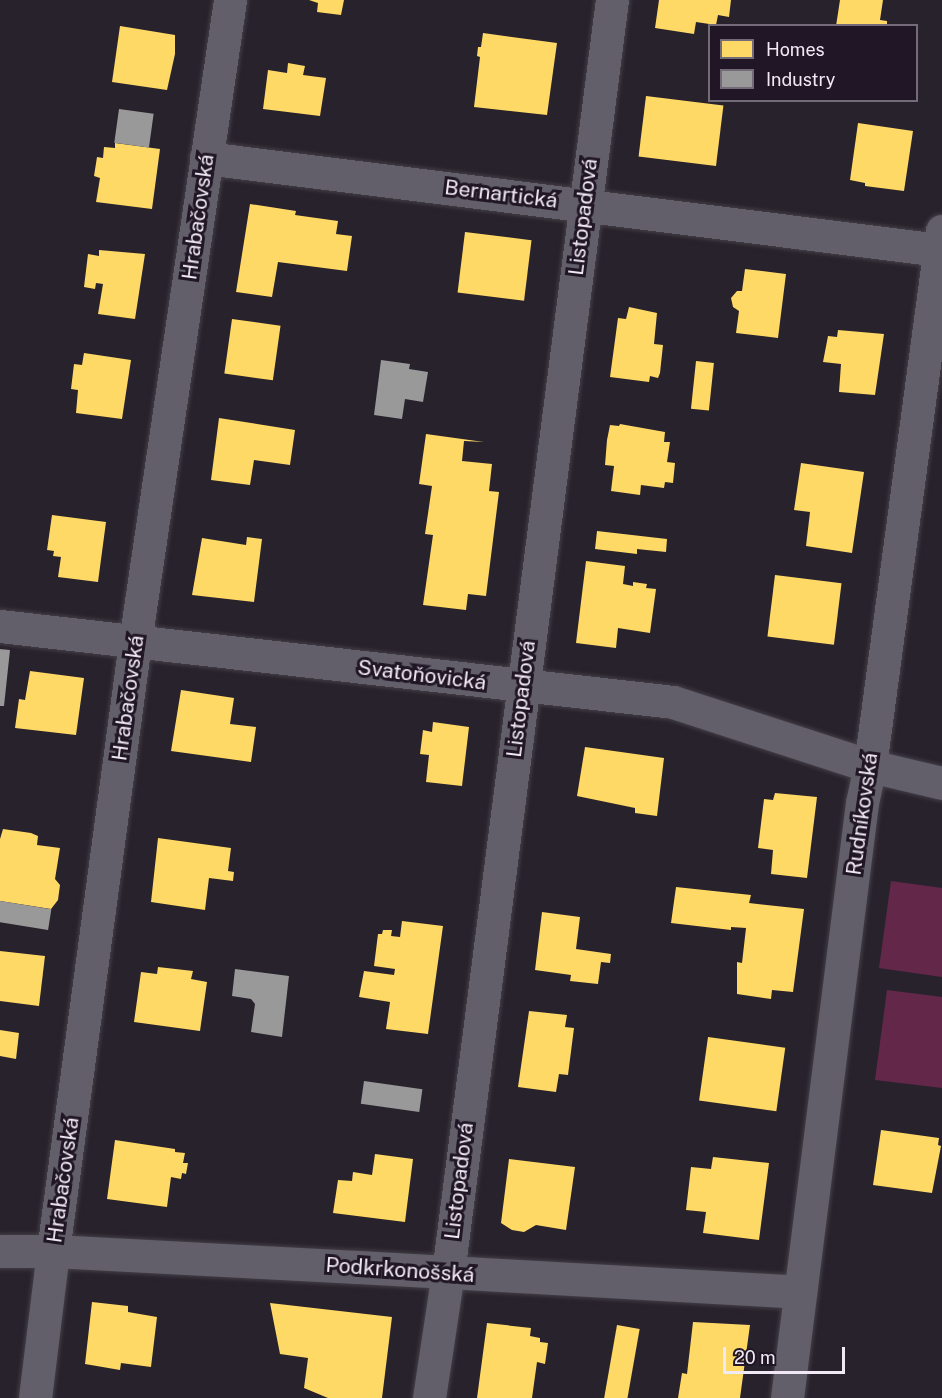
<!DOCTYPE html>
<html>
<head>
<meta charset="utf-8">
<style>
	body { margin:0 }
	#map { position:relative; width:942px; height:1398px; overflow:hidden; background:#28222c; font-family:"Public Sans",sans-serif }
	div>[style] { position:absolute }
	.green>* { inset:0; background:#632849 }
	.homes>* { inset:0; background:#ffd966; transform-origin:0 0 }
	.industry>* { inset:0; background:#999; transform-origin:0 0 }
	.roads { filter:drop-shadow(0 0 2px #443f47) drop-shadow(0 0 2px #443f47) }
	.street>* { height:33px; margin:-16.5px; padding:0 16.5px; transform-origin:16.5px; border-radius:16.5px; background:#625f6b }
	span { translate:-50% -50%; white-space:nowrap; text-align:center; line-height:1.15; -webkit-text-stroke:6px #201625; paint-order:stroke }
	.street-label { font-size:21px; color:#f1eaf5 }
	.legend { position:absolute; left:708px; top:24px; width:210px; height:78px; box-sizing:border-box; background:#201625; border:2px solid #746b78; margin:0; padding:8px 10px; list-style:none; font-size:18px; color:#f1eaf5 }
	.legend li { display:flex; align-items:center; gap:12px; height:30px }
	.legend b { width:30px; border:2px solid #746b78 }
	.scale { position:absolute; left:723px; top:1347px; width:122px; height:27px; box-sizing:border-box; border:3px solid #f1eaf5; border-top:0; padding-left:8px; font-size:18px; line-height:21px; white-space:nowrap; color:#f1eaf5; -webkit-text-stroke:4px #201625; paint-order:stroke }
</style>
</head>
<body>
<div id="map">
	<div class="green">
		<div style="clip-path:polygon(891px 881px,942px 888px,942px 977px,879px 968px)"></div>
		<div style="clip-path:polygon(887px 990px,942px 997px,942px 1088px,875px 1080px)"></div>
	</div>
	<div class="homes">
		<div style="clip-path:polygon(309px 0,344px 0,341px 15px,317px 12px,318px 3px)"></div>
		<div style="clip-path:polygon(659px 0,731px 0,729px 17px,718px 15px,716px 25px,696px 22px,694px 34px,655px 28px)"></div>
		<div style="clip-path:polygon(840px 0,883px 0,880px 20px,887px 21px,887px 26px,836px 26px)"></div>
		<div style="clip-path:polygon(120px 26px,175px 35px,175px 54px,167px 90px,112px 82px)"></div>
		<div style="clip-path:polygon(483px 33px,557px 43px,547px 115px,474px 107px,480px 57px,477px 56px,478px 47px,481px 47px)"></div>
		<div style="clip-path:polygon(288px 63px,305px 66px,303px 75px,326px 78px,320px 116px,263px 109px,268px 70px,287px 73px)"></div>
		<div style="left:646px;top:96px;width:78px;height:61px;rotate:7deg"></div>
		<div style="clip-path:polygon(858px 123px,913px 131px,904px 191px,865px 186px,865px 183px,850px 180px)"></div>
		<div style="clip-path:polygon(115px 143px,160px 149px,152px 209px,96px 202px,100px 178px,94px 176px,97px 157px,103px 158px,104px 147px,115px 148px)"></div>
		<div style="clip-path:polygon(250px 204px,296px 211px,295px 215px,338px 221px,336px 234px,352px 236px,347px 271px,278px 262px,272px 297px,236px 292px)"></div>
		<div style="left:465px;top:232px;width:67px;height:61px;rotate:7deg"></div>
		<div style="clip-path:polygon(99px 250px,145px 254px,135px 319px,98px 314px,103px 284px,96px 283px,95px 289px,84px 287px,88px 254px,99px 256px)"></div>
		<div style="clip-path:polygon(745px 269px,786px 274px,778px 338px,736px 333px,739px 311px,733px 307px,731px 298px,737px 291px,742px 291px)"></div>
		<div style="clip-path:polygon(629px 307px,657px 313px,654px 344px,663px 345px,660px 373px,658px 378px,650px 376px,649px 382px,610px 377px,618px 318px,626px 319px)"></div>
		<div style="left:232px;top:319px;width:49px;height:55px;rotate:8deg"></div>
		<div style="clip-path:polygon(838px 330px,884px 334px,875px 395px,839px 392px,841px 364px,823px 362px,828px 336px,837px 337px)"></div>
		<div style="clip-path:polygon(84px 353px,131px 360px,122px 419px,76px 413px,78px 390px,71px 389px,74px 364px,82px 365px)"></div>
		<div style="left:696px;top:361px;width:18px;height:48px;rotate:6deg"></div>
		<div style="clip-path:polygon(219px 418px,295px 430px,290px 465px,254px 460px,250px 485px,211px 480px)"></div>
		<div style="clip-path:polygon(620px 424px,665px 432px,664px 442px,670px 442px,667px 462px,675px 463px,673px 483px,665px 482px,664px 488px,641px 485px,640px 495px,611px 491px,614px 466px,605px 465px,607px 440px,610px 425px,619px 426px)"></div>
		<div style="clip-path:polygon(426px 434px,484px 442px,464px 441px,462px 461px,492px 464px,489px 491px,499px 492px,486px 596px,468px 594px,466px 610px,423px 605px,433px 535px,425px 534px,432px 486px,419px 484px)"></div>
		<div style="clip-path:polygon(801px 463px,864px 472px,852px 553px,806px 546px,810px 512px,794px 510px)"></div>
		<div style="clip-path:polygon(52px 515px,106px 522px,98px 582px,58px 577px,61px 557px,53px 556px,54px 551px,47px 550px)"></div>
		<div style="clip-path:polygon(597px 531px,667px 539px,666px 552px,637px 549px,637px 554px,595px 549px)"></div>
		<div style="clip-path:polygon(247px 537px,262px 539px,254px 602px,192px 595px,202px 538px,246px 545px)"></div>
		<div style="clip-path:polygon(586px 561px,625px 566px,623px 584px,633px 586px,633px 582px,647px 584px,646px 588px,656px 589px,650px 633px,618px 628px,616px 648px,576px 643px)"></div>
		<div style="left:775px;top:575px;width:67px;height:62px;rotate:7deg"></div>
		<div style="clip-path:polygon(30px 671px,84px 678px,76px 735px,15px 728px,19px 699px,25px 700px)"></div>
		<div style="clip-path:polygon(181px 690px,234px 698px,230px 724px,256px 727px,251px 762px,171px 751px)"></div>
		<div style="clip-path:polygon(433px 722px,469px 727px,462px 786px,426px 782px,429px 755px,420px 754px,423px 730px,432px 732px)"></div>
		<div style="clip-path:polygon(585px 747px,664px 758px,657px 816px,635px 813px,635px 808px,577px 796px)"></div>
		<div style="clip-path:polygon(775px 793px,817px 797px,807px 878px,771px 874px,773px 850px,758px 848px,764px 799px,773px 800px)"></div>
		<div style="clip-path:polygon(3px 829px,31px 833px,38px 836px,37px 845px,60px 848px,55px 879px,60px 885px,58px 900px,51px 909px,0 901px,0 839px)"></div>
		<div style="clip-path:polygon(158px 838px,231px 848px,228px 871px,234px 872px,233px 881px,209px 878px,205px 910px,151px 902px)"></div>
		<div style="clip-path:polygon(676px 887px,751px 895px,749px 903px,804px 909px,793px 992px,772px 990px,771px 999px,737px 994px,737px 962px,742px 963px,746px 928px,731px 927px,731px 930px,671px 923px)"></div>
		<div style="clip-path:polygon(542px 912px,580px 917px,576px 949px,611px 954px,610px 963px,601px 962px,598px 984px,570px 981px,571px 975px,535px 970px)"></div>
		<div style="clip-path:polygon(402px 921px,443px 926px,428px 1034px,386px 1029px,390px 1002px,359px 997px,364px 971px,394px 975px,395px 969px,374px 966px,378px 934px,382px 934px,383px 930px,392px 930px,391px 936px,400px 937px)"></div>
		<div style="clip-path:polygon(0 951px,45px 956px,39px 1006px,0 1001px)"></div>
		<div style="clip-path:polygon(158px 967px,193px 971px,191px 979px,207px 982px,200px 1031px,134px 1022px,141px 972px,157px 974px)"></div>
		<div style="clip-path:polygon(529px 1011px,567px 1015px,565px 1027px,574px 1028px,568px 1075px,559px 1074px,556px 1092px,518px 1087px)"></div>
		<div style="clip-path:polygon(0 1030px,19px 1033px,16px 1059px,0 1056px)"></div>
		<div style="left:708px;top:1037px;width:78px;height:64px;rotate:8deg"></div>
		<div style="clip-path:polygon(881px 1130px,939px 1138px,938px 1145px,941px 1146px,932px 1193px,873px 1185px)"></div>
		<div style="clip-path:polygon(115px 1140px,175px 1149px,175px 1152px,185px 1153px,183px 1163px,188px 1163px,186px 1174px,182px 1173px,181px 1179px,171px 1177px,167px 1207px,107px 1199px)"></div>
		<div style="clip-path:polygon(375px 1154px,413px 1159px,405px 1222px,333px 1213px,338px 1180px,352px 1181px,353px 1172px,372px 1175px)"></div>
		<div style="clip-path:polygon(713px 1157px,769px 1163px,759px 1240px,703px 1233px,706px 1212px,686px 1210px,691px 1167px,711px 1169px)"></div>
		<div style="clip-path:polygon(509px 1159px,575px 1167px,566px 1230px,536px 1225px,524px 1232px,512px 1230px,501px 1223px)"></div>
		<div style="clip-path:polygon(92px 1302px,128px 1306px,128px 1312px,157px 1317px,151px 1367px,121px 1363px,120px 1370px,85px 1364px)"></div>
		<div style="clip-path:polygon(270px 1303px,392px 1317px,382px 1398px,328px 1398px,304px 1388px,308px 1358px,280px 1354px)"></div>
		<div style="clip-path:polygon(693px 1322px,750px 1325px,740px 1398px,678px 1398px,682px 1373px,687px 1374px)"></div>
		<div style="clip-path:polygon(487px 1323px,531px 1328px,530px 1336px,540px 1338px,540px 1342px,548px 1343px,545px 1364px,537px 1362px,532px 1398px,477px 1398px)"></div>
		<div style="left:617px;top:1325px;width:23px;height:74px;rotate:10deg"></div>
	</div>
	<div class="industry">
		<div style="left:119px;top:109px;width:35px;height:34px;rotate:8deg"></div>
		<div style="clip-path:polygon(381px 360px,410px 364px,409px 369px,428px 372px,423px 402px,405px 399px,402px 419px,374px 415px)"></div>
		<div style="clip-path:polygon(0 649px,10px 650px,4px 706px,0 706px)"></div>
		<div style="left:0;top:901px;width:52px;height:21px;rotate:9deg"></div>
		<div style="clip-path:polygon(235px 969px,289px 976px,282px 1037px,251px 1032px,255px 1004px,251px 999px,232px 996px)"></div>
		<div style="left:364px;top:1081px;width:59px;height:23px;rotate:8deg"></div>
	</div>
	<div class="roads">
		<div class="street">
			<div style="left:206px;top:158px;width:739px;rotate:7.15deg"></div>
			<div style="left:0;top:626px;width:677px;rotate:6.44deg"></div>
			<div style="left:673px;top:702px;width:207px;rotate:18deg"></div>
			<div style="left:870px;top:766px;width:74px;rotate:13.3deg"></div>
			<div style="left:0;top:1251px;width:53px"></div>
			<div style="left:53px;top:1251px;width:304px;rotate:3deg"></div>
			<div style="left:357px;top:1267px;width:444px;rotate:3.2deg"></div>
			<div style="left:35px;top:1398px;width:148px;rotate:-83deg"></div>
			<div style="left:53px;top:1251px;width:614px;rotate:-82.33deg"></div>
			<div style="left:135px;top:642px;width:649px;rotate:-81.58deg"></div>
			<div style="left:429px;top:1398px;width:126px;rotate:-81.4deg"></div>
			<div style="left:448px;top:1273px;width:1284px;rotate:-82.66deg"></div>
			<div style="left:787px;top:1398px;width:600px;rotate:-82.82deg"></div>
			<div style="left:862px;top:803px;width:38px;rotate:-78deg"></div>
			<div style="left:870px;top:766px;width:540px;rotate:-82.34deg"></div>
		</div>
	</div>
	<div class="street-label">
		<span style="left:501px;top:194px;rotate:7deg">Bernartická</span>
		<span style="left:198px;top:217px;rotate:-82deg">Hrabačovská</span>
		<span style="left:583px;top:217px;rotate:-83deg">Listopadová</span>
		<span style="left:422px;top:675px;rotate:7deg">Svatoňovická</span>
		<span style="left:128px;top:698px;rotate:-82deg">Hrabačovská</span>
		<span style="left:521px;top:699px;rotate:-83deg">Listopadová</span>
		<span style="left:862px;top:814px;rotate:-82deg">Rudníkovská</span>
		<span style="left:63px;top:1180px;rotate:-82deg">Hrabačovská</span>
		<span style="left:459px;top:1181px;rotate:-83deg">Listopadová</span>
		<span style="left:400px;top:1270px;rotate:4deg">Podkrkonošská</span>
	</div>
	<ul class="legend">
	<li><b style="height:16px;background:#ffd966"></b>Homes</li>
	<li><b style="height:16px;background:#999"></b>Industry</li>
	</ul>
	<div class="scale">20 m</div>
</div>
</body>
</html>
